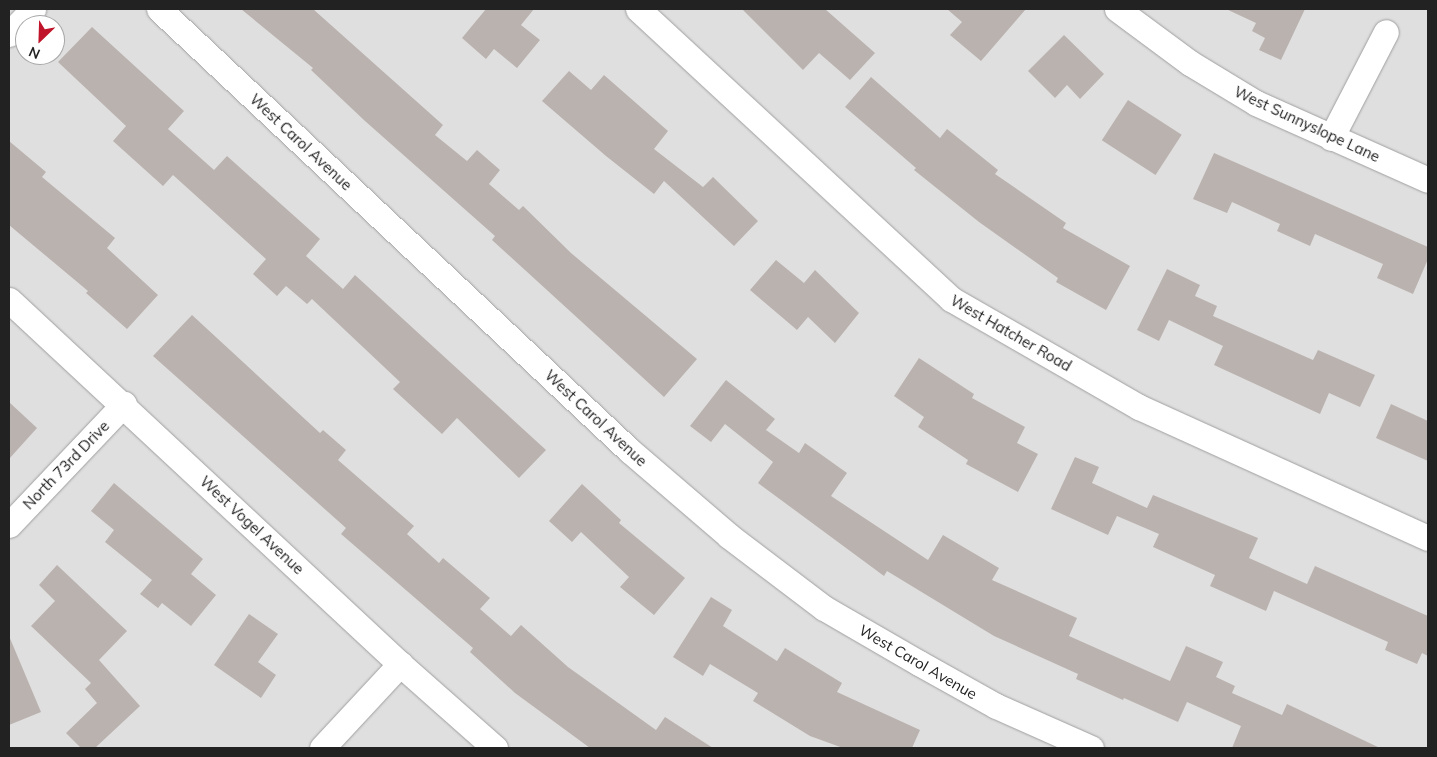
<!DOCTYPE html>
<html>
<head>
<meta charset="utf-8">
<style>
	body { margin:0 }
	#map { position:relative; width:1437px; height:757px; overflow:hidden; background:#f1eeea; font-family:Mulish,sans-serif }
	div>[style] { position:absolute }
	.residential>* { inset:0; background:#e0dfdf }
	.building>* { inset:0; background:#bab2af; transform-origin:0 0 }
	.roads { filter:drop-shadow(0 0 1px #9f9f9f) drop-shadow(0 0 1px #9f9f9f) }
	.street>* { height:25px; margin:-12.5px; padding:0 12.5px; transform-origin:12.5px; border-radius:12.5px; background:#fff }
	span { translate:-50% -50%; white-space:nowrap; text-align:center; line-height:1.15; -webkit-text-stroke:4px #fff; paint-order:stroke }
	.street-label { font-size:15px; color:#222 }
	.frame { position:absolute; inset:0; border:10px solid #222; pointer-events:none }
	.north { position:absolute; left:15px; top:15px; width:50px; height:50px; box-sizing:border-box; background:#fff; border:1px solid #a7a7a7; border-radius:50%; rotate:204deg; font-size:14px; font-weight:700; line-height:20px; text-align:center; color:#222 }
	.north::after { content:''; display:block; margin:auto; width:18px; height:22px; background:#c0142a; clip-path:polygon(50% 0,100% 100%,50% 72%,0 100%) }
</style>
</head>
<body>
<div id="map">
	<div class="residential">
		<div style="clip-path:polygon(evenodd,9px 9px,1428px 9px,1428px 748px,9px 748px,9px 9px,25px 25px,55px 25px,55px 55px,25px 55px,25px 25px)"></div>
	</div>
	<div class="building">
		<div style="clip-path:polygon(241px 9px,313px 9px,443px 125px,435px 135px,467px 161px,477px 150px,500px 170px,489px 184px,519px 210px,523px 206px,571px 253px,697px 359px,664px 397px,492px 240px,495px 236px,365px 121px,311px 70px,313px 68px)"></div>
		<div style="clip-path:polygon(486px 9px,534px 9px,521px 25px,540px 40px,517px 68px,494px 49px,486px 59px,462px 38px)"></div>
		<div style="clip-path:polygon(742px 9px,825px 9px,875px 53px,850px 80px,819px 53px,803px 70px)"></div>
		<div style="clip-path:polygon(947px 9px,1026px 9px,981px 61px,950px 35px,962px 22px)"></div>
		<div style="clip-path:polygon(1226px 9px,1305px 9px,1281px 60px,1259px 50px,1265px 38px,1252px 31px,1256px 23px)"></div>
		<div style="clip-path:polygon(92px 27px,184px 111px,168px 129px,214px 170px,227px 156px,320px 239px,306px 256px,343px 289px,355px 275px,546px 450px,519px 478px,457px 418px,442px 434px,393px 389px,400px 382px,312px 299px,307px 304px,286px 286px,277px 296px,253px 274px,266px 259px,173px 175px,163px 186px,113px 141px,126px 126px,58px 62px)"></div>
		<div style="clip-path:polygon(1064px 35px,1104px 74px,1080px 99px,1067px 85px,1055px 98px,1028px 71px)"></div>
		<div style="clip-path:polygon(569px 71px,591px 90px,604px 75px,668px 131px,654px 149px,703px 187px,713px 177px,758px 221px,734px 246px,664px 181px,654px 194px,606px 156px,542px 101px)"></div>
		<div style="clip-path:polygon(871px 77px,940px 138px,947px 129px,998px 170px,995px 174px,1066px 223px,1063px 228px,1130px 266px,1106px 310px,1056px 282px,1058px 278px,979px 222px,914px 170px,916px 168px,845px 107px)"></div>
		<div style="left:1128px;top:100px;width:64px;height:48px;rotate:33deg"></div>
		<div style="clip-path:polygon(9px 141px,46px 172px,42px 177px,115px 238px,107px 248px,158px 295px,127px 329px,86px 293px,88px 291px,9px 225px)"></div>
		<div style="clip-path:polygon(1214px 153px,1428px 247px,1428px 259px,1413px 294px,1377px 278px,1383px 264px,1315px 234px,1310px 246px,1277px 231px,1280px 224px,1232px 202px,1227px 213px,1193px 199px)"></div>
		<div style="clip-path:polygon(776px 260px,804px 283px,815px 270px,859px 313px,835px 343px,808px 317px,797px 330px,750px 290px)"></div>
		<div style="clip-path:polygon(1167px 269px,1200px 285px,1195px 296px,1217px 306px,1213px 316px,1313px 360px,1318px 350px,1375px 375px,1360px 407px,1329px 393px,1320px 414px,1294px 402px,1214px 365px,1223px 346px,1169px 320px,1159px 341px,1137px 330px)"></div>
		<div style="clip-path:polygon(192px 315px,320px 433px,323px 430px,346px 450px,338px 460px,414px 526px,407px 534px,439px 563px,443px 558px,490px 598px,480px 609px,511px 636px,521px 625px,568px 667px,656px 730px,665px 717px,713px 748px,590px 748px,515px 693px,470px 652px,473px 648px,341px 534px,346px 528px,153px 356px)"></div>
		<div style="clip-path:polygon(919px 358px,974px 394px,972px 398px,1025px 427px,1017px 443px,1038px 454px,1018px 492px,966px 464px,968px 460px,918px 427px,924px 417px,894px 396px)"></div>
		<div style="clip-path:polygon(726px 380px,775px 419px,766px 430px,799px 453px,805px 443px,847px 473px,831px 496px,928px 560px,943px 535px,999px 568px,992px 580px,1077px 618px,1069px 636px,1170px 681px,1186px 646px,1223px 662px,1216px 677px,1235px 686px,1232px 693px,1282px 715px,1287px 704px,1380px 748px,1232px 748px,1241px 726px,1187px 702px,1178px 722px,1124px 698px,1123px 700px,1076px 679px,1078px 674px,994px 636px,887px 571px,884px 576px,758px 483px,773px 462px,725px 424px,711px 442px,690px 426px)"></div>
		<div style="clip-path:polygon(9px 402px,37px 428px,9px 459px)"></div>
		<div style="clip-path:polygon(1391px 404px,1428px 421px,1428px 461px,1376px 438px)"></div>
		<div style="clip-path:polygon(1075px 457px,1099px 467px,1092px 483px,1147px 508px,1153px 495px,1258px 538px,1249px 558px,1307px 584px,1315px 566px,1428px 616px,1428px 656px,1422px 653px,1417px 664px,1385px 650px,1388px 642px,1274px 591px,1266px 611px,1210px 586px,1215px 575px,1153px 547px,1159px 534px,1117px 516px,1108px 535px,1051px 509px)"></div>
		<div style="clip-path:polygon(114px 483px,203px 559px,191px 574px,216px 595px,191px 626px,162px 603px,158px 608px,140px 594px,152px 580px,105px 542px,114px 530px,91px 511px)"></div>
		<div style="clip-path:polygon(582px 484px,621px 520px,619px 523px,685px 578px,654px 615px,620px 587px,629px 577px,581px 532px,572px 542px,549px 521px)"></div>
		<div style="clip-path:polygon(57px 565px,127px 631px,99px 660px,140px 706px,95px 748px,81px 748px,66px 733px,97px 703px,85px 689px,91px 683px,31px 626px,55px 601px,39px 585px)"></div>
		<div style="clip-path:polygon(711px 597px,732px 610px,723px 626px,777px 661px,785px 648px,842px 683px,837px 692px,920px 730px,912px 748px,843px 748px,810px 736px,753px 701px,758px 693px,710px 664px,703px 676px,673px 657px)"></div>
		<div style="clip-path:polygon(249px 614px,278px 634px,258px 662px,276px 675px,261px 698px,214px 665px)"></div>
		<div style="clip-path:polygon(9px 636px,41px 712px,9px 725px)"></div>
	</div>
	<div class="roads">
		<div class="street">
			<div style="left:159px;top:9px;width:646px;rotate:43.18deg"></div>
			<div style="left:630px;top:451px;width:130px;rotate:40.6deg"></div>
			<div style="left:729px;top:536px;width:119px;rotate:37.2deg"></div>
			<div style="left:824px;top:608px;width:110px;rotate:30.1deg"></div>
			<div style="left:919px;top:663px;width:88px;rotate:29.2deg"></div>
			<div style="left:996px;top:706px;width:104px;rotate:23.9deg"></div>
			<div style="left:638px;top:9px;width:427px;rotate:42.8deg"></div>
			<div style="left:951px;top:299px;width:217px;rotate:29.9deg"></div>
			<div style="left:1139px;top:407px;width:317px;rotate:24.4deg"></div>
			<div style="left:1117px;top:9px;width:91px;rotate:36.5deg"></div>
			<div style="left:1190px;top:63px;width:77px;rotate:31.2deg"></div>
			<div style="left:1256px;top:103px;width:188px;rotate:24.1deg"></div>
			<div style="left:9px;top:34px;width:35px;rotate:-46deg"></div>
			<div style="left:1331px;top:138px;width:119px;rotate:-62.6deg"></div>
			<div style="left:9px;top:300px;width:534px;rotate:42.95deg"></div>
			<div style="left:400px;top:664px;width:127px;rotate:41.5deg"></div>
			<div style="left:9px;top:525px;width:167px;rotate:-46.5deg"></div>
			<div style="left:322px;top:748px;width:115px;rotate:-47.1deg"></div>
		</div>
	</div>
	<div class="street-label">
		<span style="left:1307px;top:124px;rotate:25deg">West Sunnyslope Lane</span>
		<span style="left:301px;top:142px;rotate:43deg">West Carol Avenue</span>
		<span style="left:1011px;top:333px;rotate:30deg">West Hatcher Road</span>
		<span style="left:596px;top:418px;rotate:43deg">West Carol Avenue</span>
		<span style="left:66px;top:465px;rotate:-46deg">North 73rd Drive</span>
		<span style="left:252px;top:525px;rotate:43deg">West Vogel Avenue</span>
		<span style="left:918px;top:662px;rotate:30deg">West Carol Avenue</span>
	</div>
	<div class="frame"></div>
	<div class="north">N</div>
</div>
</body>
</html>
